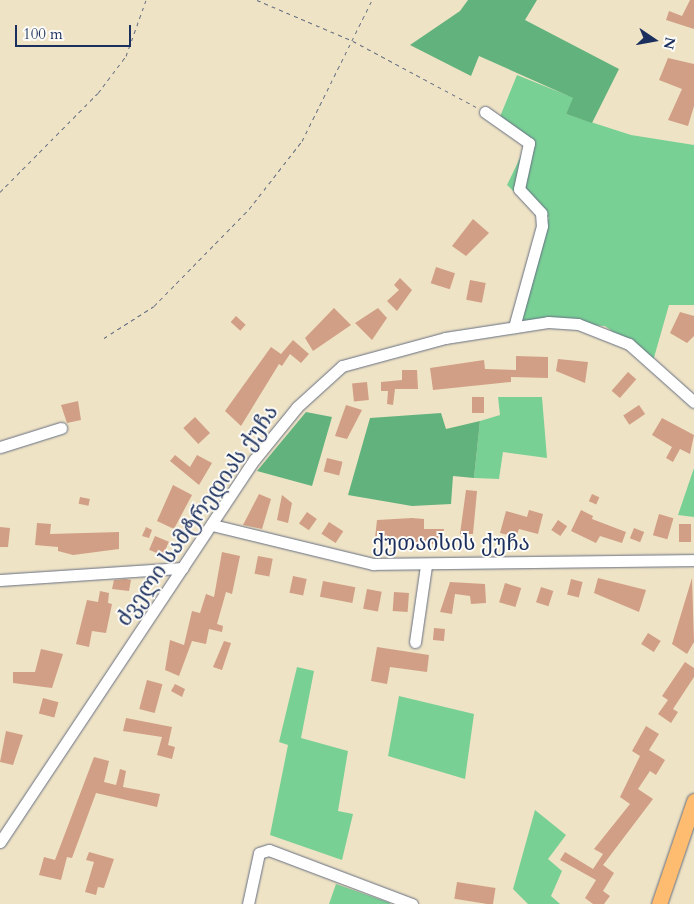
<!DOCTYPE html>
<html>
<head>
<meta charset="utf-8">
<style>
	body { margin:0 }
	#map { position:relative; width:694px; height:904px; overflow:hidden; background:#efe3c5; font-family:Cardo,"Noto Serif Georgian",serif }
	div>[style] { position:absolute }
	.green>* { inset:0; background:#79d095 }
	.forest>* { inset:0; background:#62b27e }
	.building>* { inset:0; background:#d19f86; transform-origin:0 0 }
	.path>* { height:1px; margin-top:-0.5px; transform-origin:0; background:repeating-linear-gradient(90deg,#656e82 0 4px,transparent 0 8px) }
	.roads { filter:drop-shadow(0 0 1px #656e82) drop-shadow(0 0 1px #656e82) }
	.minor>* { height:11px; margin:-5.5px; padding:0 5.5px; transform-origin:5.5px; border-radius:5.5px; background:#fff }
	.major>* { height:15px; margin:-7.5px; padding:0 7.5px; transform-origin:7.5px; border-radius:7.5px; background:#fdbc6f }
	span { translate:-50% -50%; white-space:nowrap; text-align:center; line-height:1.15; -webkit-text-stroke:4px #fdfcf7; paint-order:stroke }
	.street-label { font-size:21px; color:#1b2f5e }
	.north { position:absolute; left:629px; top:15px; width:50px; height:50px; -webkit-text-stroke:4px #fdfcf7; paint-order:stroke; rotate:102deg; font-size:14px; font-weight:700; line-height:20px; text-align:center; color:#1b2f5e }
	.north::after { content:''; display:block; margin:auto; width:18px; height:22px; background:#1b2f5e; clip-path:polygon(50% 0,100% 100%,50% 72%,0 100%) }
	.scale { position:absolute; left:15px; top:25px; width:116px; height:22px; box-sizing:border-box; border:2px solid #1b2f5e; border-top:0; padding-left:6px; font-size:15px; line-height:18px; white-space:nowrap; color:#1b2f5e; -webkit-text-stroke:4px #fdfcf7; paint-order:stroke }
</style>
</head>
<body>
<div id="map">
	<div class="green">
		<div style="clip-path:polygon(517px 75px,574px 98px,566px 114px,631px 135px,694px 145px,694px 305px,669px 305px,653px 361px,605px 326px,524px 321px,519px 313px,549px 217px,540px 216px,507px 185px,527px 143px,497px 124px)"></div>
		<div style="clip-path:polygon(498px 397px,542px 397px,547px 458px,503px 452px,499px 479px,474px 478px,480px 421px,500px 415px)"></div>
		<div style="clip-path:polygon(694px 468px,694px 517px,678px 515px)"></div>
		<div style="clip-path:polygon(297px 667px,314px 671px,301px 738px,348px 751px,338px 811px,353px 814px,342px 860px,270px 835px,288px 745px,279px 742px)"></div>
		<div style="clip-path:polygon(399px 696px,474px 714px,465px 779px,388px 756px)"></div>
		<div style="clip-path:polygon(535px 810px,566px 835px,548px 859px,562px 871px,551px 896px,560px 904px,528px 904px,513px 889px)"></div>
		<div style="clip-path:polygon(336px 884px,390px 903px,390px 904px,329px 904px)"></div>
	</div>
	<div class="forest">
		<div style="clip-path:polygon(468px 0,537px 0,525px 20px,619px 69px,592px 123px,566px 114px,573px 98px,479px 56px,471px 76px,410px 45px,460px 11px)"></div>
		<div style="clip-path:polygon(306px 412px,332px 417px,312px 486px,257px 471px)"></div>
		<div style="clip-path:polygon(441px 413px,446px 429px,480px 421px,474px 478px,453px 476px,451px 504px,412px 506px,348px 495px,370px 418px)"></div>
	</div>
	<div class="building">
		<div style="clip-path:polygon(690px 0,694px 0,694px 29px,666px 20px,669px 11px,682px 16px)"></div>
		<div style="clip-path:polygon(668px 58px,694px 64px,694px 106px,688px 126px,668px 120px,682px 89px,659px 80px)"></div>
		<div style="clip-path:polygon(473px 219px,489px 233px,466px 256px,452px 246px)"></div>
		<div style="left:436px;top:267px;width:20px;height:17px;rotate:18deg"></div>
		<div style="clip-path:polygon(400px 278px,412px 290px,397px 311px,387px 301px,399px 290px,394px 285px)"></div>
		<div style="left:470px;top:280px;width:16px;height:20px;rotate:11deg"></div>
		<div style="clip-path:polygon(334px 308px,351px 325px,313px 351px,305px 338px)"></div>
		<div style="clip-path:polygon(378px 308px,387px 318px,372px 340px,355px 323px)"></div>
		<div style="clip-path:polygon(680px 312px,694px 316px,694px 336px,687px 343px,670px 333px)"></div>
		<div style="left:236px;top:316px;width:13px;height:8px;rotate:42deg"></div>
		<div style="clip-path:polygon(293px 340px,309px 354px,301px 363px,290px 354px,282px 366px,279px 364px,241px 426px,225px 411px,271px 347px,281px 354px)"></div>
		<div style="clip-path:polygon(516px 356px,548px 357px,548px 378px,511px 377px,511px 382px,433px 390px,430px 368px,484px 360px,485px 369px,516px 370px)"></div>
		<div style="clip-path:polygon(558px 359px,588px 362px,585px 383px,556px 371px)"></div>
		<div style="clip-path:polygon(402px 370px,417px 370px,418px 389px,395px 389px,393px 405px,387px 404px,388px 391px,381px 391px,381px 382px,402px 380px)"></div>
		<div style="left:628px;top:372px;width:11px;height:25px;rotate:41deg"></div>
		<div style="left:367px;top:382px;width:18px;height:15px;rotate:84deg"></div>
		<div style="left:472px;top:397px;width:12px;height:16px"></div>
		<div style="clip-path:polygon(78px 401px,81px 420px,67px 423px,61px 405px)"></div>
		<div style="clip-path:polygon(346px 405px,362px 410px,347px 439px,335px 436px)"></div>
		<div style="left:639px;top:405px;width:11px;height:19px;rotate:56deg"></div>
		<div style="left:195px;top:417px;width:22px;height:16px;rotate:47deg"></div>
		<div style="clip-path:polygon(662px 418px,694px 435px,690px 454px,680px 449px,673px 462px,666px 458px,672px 447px,652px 435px)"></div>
		<div style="clip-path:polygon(175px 455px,190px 467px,197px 455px,212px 463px,199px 485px,170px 461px)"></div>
		<div style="left:327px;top:458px;width:16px;height:14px;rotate:14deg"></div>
		<div style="clip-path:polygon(173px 485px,192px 495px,174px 529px,157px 521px)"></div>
		<div style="clip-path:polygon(466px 490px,477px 491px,473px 534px,460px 534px)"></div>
		<div style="clip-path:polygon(259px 494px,271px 499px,262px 529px,243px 525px)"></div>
		<div style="left:592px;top:494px;width:8px;height:8px;rotate:23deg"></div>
		<div style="clip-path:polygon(282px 495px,292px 503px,288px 523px,277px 520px)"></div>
		<div style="left:80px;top:497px;width:10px;height:7px;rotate:11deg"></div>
		<div style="clip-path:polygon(529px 510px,543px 514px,538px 534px,519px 529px,516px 537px,500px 533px,506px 511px,527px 517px)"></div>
		<div style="clip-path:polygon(581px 510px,593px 516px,592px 519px,626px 532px,622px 543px,600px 536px,596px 543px,571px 531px)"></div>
		<div style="left:307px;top:512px;width:12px;height:14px;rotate:35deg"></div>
		<div style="left:659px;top:514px;width:15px;height:22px;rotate:16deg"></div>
		<div style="clip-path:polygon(412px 518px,424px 519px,424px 529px,444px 529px,444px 545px,375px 538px,377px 520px)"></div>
		<div style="left:558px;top:520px;width:11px;height:12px;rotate:34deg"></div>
		<div style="left:329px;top:522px;width:17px;height:14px;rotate:33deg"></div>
		<div style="clip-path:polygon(37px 523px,51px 524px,50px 534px,119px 532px,119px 549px,73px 555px,58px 551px,58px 547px,35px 545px)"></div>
		<div style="left:679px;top:524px;width:12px;height:18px"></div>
		<div style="clip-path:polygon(0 527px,10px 528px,8px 547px,0 547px)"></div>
		<div style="clip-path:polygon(146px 527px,152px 530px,149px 538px,142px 536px)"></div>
		<div style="left:634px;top:528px;width:11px;height:11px;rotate:22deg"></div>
		<div style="left:155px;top:536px;width:15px;height:15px;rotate:23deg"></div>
		<div style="clip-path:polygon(222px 552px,240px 556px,232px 594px,226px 592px,217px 624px,223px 626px,222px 632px,209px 629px,206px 644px,192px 641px,179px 676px,165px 670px,170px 640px,184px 645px,192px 611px,200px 613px,206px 594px,214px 597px)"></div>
		<div style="left:258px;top:556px;width:15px;height:18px;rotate:11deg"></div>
		<div style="left:293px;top:576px;width:14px;height:17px;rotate:12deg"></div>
		<div style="clip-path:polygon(598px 578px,646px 590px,639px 612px,594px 593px)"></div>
		<div style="clip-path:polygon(692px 578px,694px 642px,687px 654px,672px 644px)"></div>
		<div style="clip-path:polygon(126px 579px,131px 580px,129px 591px,112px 589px,114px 580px)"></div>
		<div style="left:571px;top:579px;width:12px;height:16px;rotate:14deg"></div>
		<div style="left:323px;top:581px;width:33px;height:16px;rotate:11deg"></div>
		<div style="clip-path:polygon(450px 582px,485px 584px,486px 603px,471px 604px,470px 596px,455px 594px,452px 614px,440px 612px)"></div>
		<div style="left:505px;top:583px;width:17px;height:20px;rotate:17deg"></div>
		<div style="left:541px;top:587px;width:13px;height:16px;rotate:18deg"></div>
		<div style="left:367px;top:589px;width:15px;height:20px;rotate:11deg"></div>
		<div style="clip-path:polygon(100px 591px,109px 593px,108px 603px,112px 604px,106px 633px,92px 631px,89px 647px,76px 644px,87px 600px,98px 602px)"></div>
		<div style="left:394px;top:592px;width:15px;height:19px;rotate:4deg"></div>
		<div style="left:434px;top:628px;width:11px;height:12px;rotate:5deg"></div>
		<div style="left:648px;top:633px;width:15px;height:13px;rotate:32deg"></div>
		<div style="clip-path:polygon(224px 641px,231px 643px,222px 670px,213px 667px)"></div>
		<div style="clip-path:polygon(377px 647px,429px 655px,427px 672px,390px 667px,387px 684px,371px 681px)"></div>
		<div style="clip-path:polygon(41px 649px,63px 654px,52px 688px,13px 683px,13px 672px,35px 672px)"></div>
		<div style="clip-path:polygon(685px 662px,694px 668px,694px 677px,673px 709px,678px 712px,671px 723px,658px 714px,668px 700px,662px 696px)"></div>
		<div style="left:147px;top:680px;width:16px;height:30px;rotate:15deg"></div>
		<div style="clip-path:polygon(175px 684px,185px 689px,182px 697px,171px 691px)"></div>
		<div style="left:43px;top:698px;width:16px;height:16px;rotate:15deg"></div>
		<div style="clip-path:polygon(126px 718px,172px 727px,168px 745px,175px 747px,172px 759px,157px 755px,162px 737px,123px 731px)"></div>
		<div style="clip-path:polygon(646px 726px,659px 734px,649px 750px,665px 760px,656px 775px,650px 771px,638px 789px,653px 799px,603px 865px,614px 873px,603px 891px,610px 896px,604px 904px,593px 904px,585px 898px,596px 880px,560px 860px,565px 852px,593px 869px,603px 854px,594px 849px,630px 804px,620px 797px,640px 756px,632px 751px)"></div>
		<div style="clip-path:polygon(6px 731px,23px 735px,13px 765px,0 762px)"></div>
		<div style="clip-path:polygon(94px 757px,109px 761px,104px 782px,116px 785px,120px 769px,126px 771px,123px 787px,160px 794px,157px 807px,96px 793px,72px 858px,67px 857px,61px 880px,39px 875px,44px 857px,55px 860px)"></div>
		<div style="clip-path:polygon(89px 852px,114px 859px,104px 888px,98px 887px,96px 895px,85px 892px,94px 862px,86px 860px)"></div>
		<div style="left:457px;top:882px;width:39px;height:17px;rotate:9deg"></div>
	</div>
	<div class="path">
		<div style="left:257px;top:0;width:104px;rotate:23.1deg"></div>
		<div style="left:353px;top:41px;width:140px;rotate:28.2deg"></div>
		<div style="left:0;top:192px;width:139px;rotate:-45.3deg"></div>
		<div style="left:98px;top:93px;width:46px;rotate:-52.9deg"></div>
		<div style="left:126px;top:56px;width:59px;rotate:-70.3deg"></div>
		<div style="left:104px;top:338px;width:59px;rotate:-32.6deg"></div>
		<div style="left:154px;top:306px;width:136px;rotate:-45.6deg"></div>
		<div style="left:249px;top:209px;width:86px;rotate:-52.1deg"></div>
		<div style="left:302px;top:141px;width:157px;rotate:-63.6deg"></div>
	</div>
	<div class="roads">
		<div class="minor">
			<div style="left:485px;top:112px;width:54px;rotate:35.2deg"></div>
			<div style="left:529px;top:143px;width:47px;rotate:102.3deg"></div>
			<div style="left:519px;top:189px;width:33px;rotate:47deg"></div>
			<div style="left:541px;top:213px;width:13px;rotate:86deg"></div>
			<div style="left:542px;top:226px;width:105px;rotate:105.5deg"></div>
			<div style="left:0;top:447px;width:64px;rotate:-17.3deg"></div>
			<div style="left:212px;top:525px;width:166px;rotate:13.6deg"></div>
			<div style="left:373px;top:564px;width:321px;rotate:-0.7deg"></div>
			<div style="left:0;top:580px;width:183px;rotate:-3.8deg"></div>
			<div style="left:415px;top:642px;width:77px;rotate:-81.8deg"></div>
			<div style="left:0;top:842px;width:459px;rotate:-56.4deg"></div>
			<div style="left:254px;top:460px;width:68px;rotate:-50.9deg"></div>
			<div style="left:297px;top:407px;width:61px;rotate:-42.3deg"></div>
			<div style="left:342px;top:366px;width:107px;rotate:-15.2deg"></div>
			<div style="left:445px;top:338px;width:104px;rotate:-8.8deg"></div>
			<div style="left:548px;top:322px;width:30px;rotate:4deg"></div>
			<div style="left:578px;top:324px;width:55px;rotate:21.4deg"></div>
			<div style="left:629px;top:344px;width:87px;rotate:41.7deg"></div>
			<div style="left:248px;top:904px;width:52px;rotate:-77.8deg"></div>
			<div style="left:259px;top:853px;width:10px;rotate:-17deg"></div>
			<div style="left:269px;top:850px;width:153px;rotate:20.7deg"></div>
		</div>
		<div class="major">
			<div style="left:659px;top:904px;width:109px;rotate:-71.2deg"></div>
		</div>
	</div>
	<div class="street-label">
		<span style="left:198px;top:516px;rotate:-55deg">ძველი სამტრედიას ქუჩა</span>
		<span style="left:451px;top:544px">ქუთაისის ქუჩა</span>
	</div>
	<div class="north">N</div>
	<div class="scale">100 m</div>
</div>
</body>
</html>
